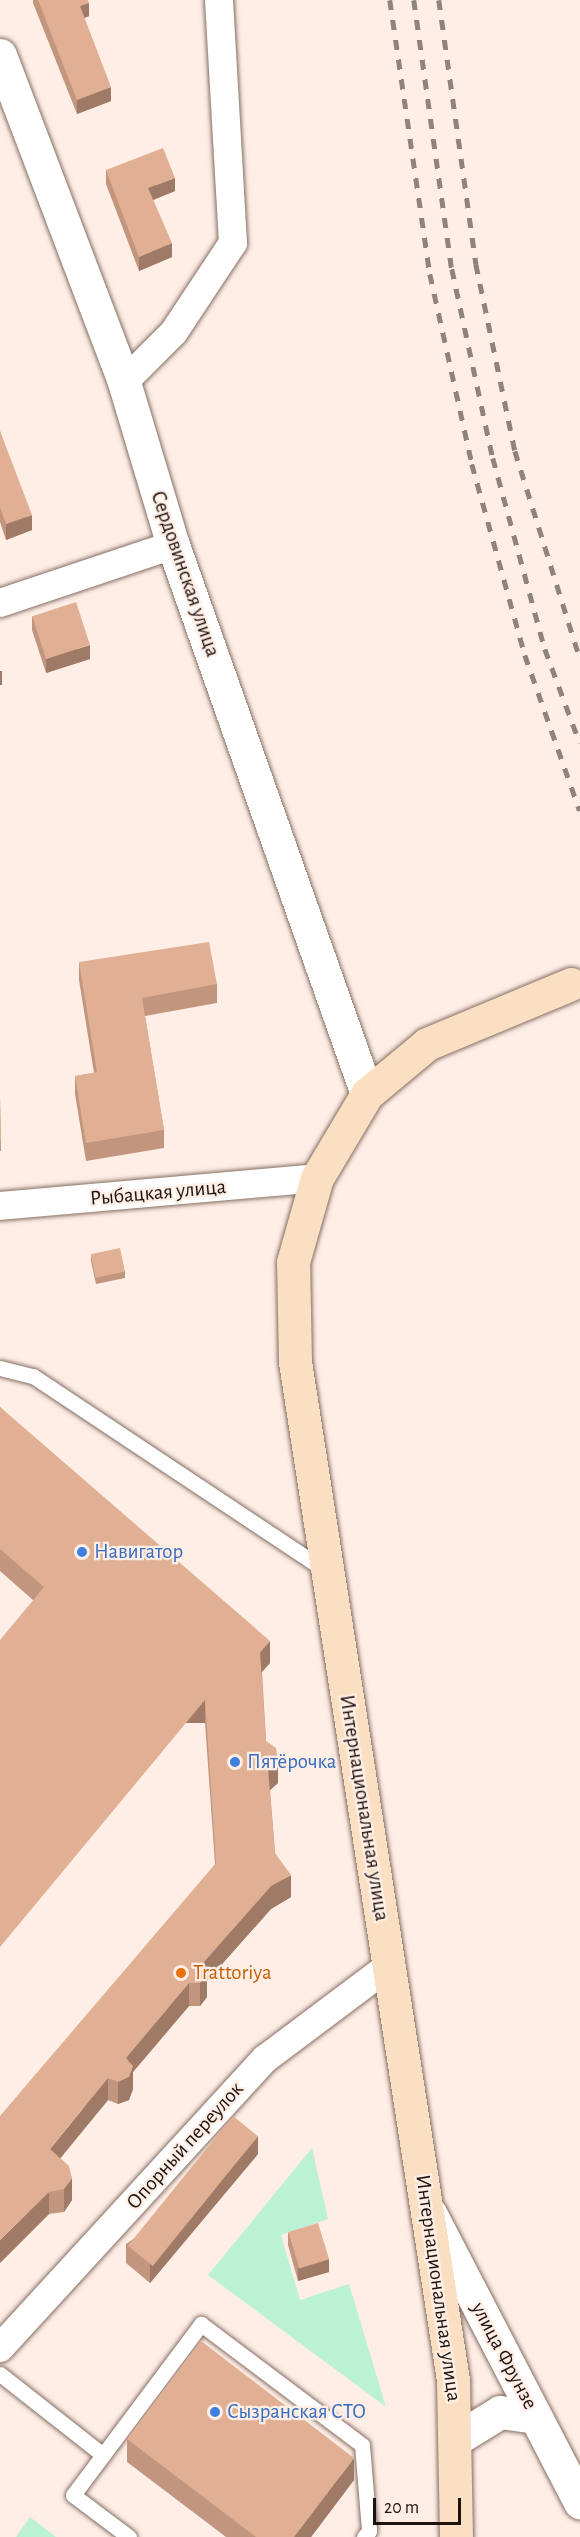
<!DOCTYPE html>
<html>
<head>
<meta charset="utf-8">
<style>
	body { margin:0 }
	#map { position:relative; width:580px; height:2537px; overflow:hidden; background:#feeee6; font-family:"Alegreya Sans",sans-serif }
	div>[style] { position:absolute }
	.green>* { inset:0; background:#bbf1d5 }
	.roads { filter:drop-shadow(0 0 2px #856e62) drop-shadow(0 0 2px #856e62) }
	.lane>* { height:15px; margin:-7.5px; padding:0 7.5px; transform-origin:7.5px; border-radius:7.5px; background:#fff }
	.street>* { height:28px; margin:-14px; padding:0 14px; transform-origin:14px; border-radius:14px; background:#fff }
	.secondary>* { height:33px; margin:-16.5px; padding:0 16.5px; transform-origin:16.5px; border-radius:16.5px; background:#fff }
	.primary>* { height:33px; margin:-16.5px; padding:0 16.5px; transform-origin:16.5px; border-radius:16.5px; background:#fbdfc2 }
	.rail>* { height:4.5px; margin-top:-2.25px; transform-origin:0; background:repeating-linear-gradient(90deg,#8f837c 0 10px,transparent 0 20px) }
	.wall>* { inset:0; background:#c2967e }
	.shaded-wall>* { inset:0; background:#9e7a67; transform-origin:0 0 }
	.building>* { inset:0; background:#e1af93; transform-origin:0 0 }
	.dots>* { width:16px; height:16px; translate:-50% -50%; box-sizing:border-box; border:3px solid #feeee6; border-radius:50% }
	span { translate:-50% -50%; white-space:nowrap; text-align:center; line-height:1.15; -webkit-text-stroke:4.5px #feeee6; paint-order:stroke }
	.street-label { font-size:21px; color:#1c130e }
	.shop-label { font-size:21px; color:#366cbe }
	.left { translate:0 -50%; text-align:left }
	.food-label { font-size:21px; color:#c56008 }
	.scale { position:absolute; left:373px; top:2498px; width:88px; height:27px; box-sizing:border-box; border:3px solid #1c130e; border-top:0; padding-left:8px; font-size:18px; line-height:21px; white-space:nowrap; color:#1c130e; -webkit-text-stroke:4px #feeee6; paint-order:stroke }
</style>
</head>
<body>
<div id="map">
	<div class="green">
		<div style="clip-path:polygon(312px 2148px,328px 2219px,281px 2235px,300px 2300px,349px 2284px,386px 2407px,208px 2275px)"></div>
		<div style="clip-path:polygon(30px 2517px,56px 2537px,16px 2537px)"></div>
	</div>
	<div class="roads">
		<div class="lane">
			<div style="left:0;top:1368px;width:34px;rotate:14deg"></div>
			<div style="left:33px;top:1376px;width:349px;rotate:33.6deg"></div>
			<div style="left:0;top:2374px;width:131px;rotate:38.2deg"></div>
			<div style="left:129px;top:2537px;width:70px;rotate:-143.1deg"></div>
			<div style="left:73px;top:2495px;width:214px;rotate:-53.2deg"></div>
			<div style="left:201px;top:2324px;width:201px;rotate:36.9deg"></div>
			<div style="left:362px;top:2445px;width:86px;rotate:85.3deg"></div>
			<div style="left:369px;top:2531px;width:8px;rotate:130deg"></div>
		</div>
		<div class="street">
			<div style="left:124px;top:382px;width:71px;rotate:-45deg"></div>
			<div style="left:174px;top:332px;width:107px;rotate:-56.5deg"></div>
			<div style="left:233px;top:243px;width:243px;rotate:-93.3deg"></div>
			<div style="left:0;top:603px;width:182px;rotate:-18.5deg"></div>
			<div style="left:0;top:1206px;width:318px;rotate:-5deg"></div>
			<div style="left:0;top:2348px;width:392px;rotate:-47.5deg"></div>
			<div style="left:265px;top:2059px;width:155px;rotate:-36.9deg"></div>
		</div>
		<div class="secondary">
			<div style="left:0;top:55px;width:350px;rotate:69.2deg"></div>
			<div style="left:124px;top:382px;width:170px;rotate:73.3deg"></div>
			<div style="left:173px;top:545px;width:582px;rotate:70.54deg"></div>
			<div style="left:430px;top:2213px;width:326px;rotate:62.6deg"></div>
			<div style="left:458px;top:2438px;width:49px;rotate:-31.8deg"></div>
			<div style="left:500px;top:2412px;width:36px;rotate:8deg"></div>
		</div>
		<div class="primary">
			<div style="left:456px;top:2537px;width:157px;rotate:-91.1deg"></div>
			<div style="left:453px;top:2380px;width:1030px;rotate:-98.82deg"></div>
			<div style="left:295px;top:1362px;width:100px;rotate:-91.1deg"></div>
			<div style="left:293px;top:1262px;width:87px;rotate:-74.1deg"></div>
			<div style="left:317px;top:1178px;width:98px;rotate:-59.2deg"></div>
			<div style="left:367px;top:1094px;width:78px;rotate:-39.8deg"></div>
			<div style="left:427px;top:1044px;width:156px;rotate:-22.6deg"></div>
		</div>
	</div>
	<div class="rail">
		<div style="left:390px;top:0;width:277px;rotate:81.7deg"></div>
		<div style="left:430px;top:274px;width:195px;rotate:77.5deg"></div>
		<div style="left:472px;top:464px;width:198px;rotate:74.5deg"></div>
		<div style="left:525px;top:655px;width:165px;rotate:70.6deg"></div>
		<div style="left:414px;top:0;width:272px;rotate:82deg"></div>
		<div style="left:452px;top:269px;width:193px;rotate:77.8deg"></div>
		<div style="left:493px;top:458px;width:198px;rotate:74.8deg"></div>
		<div style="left:545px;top:649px;width:100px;rotate:69.6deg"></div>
		<div style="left:439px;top:0;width:267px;rotate:82deg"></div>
		<div style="left:476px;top:264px;width:191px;rotate:78.2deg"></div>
		<div style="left:515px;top:451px;width:217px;rotate:72.6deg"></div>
	</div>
	<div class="wall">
		<div style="clip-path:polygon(33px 0,88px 0,89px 16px,84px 18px,111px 101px,77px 114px,33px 3px)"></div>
		<div style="clip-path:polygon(106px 170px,175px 191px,153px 200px,172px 257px,139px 271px,106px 184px)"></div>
		<div style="clip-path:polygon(0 431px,32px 530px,6px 540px,0 522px)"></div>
		<div style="clip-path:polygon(32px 616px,90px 659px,46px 673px,32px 630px)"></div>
		<div style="clip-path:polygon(79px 962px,217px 984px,217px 1003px,145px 1016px,164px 1130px,164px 1148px,86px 1161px,75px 1094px,75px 1076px,94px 1073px,79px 980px)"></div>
		<div style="clip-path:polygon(0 1098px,1px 1151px,0 1151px)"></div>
		<div style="clip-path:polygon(91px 1254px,125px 1271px,125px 1278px,96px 1284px,91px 1261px)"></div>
		<div style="clip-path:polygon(0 1407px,270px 1663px,262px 1672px,266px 1741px,278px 1783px,270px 1790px,275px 1853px,291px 1897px,271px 1909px,207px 1981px,207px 1997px,200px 2006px,189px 2006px,133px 2072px,133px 2089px,129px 2100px,118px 2104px,108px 2100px,60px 2158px,72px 2200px,64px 2212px,49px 2214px,0 2263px,215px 1864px,205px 1723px,33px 1600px,0 1571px)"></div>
		<div style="clip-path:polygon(258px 2154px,150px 2283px,126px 2263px,126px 2244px)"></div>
		<div style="clip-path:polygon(288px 2232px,329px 2272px,298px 2281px,288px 2245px)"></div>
		<div style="clip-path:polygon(127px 2439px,354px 2480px,311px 2537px,226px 2537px,127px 2462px)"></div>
	</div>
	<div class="shaded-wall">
		<div style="clip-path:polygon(89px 3px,89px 16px,80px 20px,80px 6px)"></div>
		<div style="clip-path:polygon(111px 87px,111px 101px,77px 114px,77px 100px)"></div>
		<div style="clip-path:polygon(175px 178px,175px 191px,148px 202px,148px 188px)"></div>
		<div style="clip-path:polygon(172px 243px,172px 257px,139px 271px,139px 257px)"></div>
		<div style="clip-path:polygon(32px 515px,32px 530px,6px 540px,6px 524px)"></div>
		<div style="clip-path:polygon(90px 645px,90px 659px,46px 673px,46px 659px)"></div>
		<div style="left:2px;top:671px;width:14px;height:2px;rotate:90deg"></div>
		<div style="clip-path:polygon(270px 1641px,270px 1663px,260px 1674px,260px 1652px)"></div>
		<div style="left:205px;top:1700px;width:23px;height:321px;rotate:90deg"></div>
		<div style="clip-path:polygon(278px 1760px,278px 1783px,268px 1792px,268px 1769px)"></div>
		<div style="clip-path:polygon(291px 1875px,291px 1897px,271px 1909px,207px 1981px,207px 1997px,200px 2006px,200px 1983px,203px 1963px,271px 1886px)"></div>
		<div style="clip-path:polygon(189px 1983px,189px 2006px,133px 2072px,133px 2089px,129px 2100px,118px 2104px,118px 2082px,126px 2058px)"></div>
		<div style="clip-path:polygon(108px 2078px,108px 2100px,50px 2171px,50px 2149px)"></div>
		<div style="clip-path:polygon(258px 2136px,258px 2154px,150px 2283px,150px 2264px)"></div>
		<div style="clip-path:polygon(72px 2178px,72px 2200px,64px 2212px,64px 2189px)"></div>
		<div style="clip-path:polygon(49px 2192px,49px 2214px,0 2263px,0 2240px)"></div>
		<div style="clip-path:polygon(329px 2259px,329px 2272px,298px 2281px,298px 2268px)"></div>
		<div style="clip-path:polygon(354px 2458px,354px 2480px,311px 2537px,294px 2537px)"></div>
	</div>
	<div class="building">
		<div style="clip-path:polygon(38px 0,88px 0,89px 3px,80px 6px,111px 87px,77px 100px)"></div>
		<div style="clip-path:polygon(163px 148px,175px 178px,148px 188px,172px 243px,139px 257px,106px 170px)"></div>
		<div style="clip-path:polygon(0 431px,32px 515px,6px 524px,0 507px)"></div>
		<div style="left:76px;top:602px;width:45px;height:46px;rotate:72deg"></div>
		<div style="clip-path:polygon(209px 942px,217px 984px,142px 998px,164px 1130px,86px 1143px,75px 1076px,97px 1072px,79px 962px)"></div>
		<div style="clip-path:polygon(0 1098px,1px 1138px,0 1138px)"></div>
		<div style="left:120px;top:1248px;width:24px;height:30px;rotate:78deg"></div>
		<div style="clip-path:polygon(0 1407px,270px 1641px,260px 1652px,266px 1741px,276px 1748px,278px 1760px,268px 1769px,275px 1853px,291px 1875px,271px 1886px,203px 1963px,207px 1974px,200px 1983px,189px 1983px,126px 2058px,133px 2066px,129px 2077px,118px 2082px,108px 2078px,50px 2149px,69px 2166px,72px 2178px,64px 2189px,49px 2192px,0 2240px,0 2116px,216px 1863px,205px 1700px,0 1947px,0 1640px,44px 1587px,0 1549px)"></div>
		<div style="left:233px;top:2116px;width:32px;height:167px;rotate:39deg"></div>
		<div style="left:318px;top:2223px;width:38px;height:31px;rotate:73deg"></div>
		<div style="clip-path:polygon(201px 2341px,354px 2458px,294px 2537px,256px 2537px,127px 2439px)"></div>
	</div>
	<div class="dots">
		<div style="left:82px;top:1552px;background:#3f7fe0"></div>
		<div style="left:235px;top:1762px;background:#3f7fe0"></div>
		<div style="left:181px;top:1973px;background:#e8710a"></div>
		<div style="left:215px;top:2412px;background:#3f7fe0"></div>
	</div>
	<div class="street-label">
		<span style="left:185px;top:574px;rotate:71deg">Сердовинская улица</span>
		<span style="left:158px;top:1193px;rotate:-5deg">Рыбацкая улица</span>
		<span style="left:364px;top:1808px;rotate:81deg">Интернациональная улица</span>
		<span style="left:185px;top:2146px;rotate:-48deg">Опорный переулок</span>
		<span style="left:438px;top:2288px;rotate:82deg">Интернациональная улица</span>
		<span style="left:504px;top:2356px;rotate:62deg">улица Фрунзе</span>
	</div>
	<div class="shop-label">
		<span class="left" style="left:94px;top:1552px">Навигатор</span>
		<span class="left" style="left:247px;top:1762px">Пятёрочка</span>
		<span class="left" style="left:227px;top:2412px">Сызранская СТО</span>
	</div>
	<div class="food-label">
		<span class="left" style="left:193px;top:1973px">Trattoriya</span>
	</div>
	<div class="scale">20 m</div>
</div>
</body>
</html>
